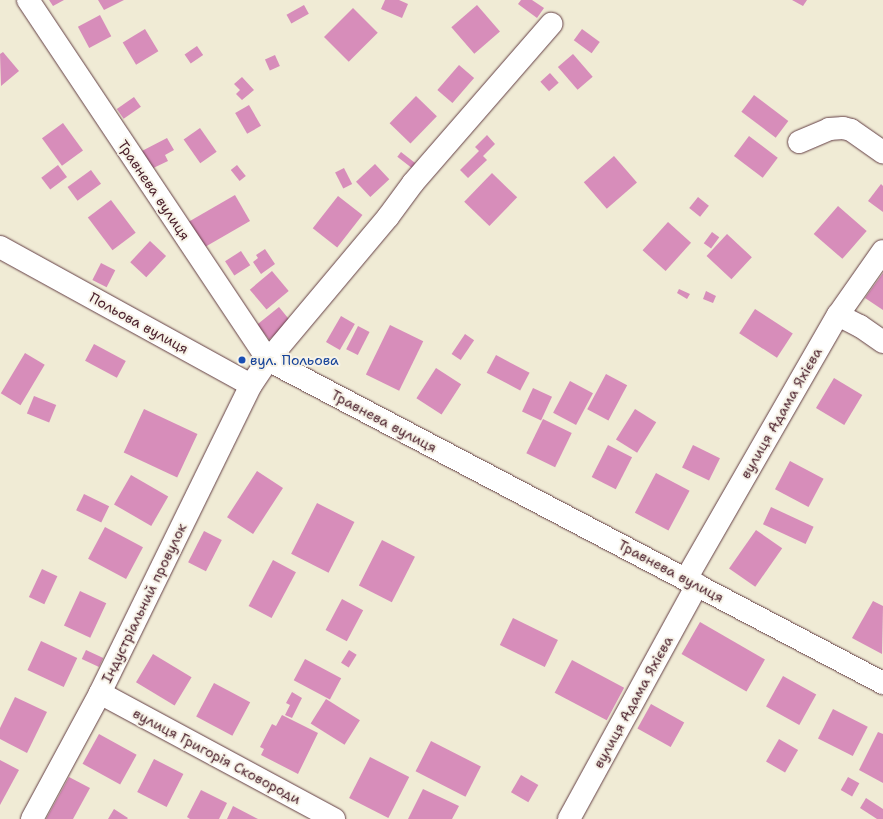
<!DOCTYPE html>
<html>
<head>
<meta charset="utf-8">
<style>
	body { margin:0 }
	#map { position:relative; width:883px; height:819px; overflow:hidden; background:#f0ebd5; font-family:"Shantell Sans",sans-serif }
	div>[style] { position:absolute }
	.building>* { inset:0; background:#d78dba; transform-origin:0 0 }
	.roads { filter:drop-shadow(0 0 1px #633e44) drop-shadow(0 0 1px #633e44) }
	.minor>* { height:22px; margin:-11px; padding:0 11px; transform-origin:11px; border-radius:11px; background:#fff }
	.dots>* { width:11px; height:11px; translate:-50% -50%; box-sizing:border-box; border:2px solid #f7f3e8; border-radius:50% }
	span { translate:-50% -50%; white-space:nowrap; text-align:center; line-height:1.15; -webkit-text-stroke:4px #f7f3e8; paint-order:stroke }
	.street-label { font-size:14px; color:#4a1f2b }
	.transit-label { font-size:14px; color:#164399 }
	.left { translate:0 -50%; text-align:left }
</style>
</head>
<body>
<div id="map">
	<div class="building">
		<div style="clip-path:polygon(49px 0,64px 0,53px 6px)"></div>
		<div style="clip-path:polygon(98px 0,124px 0,104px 10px)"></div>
		<div style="clip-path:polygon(385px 0,399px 0,408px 4px,402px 18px,381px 9px)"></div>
		<div style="clip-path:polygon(521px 0,532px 0,544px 8px,537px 18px,518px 4px)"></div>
		<div style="clip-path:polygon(792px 0,807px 0,803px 6px)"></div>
		<div style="left:304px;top:5px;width:10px;height:20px;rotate:61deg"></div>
		<div style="left:477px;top:5px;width:35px;height:34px;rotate:49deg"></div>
		<div style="left:353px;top:8px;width:35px;height:41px;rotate:45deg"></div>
		<div style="left:100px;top:15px;width:24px;height:25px;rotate:62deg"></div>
		<div style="left:145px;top:29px;width:26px;height:26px;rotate:59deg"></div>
		<div style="left:582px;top:29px;width:22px;height:14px;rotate:36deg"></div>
		<div style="left:197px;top:46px;width:11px;height:15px;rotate:56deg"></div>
		<div style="clip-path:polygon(3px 52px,19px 71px,1px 86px,0 54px)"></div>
		<div style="left:573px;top:54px;width:30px;height:20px;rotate:49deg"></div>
		<div style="left:275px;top:55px;width:12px;height:11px;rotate:66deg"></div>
		<div style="left:459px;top:65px;width:20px;height:33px;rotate:41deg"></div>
		<div style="left:550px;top:73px;width:13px;height:13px;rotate:48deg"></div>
		<div style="clip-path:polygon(242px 77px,254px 90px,242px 100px,236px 94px,240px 90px,234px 84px)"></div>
		<div style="left:754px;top:95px;width:43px;height:21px;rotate:37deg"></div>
		<div style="left:416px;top:96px;width:29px;height:38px;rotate:44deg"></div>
		<div style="left:134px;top:97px;width:12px;height:21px;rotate:55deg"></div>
		<div style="left:249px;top:105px;width:24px;height:16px;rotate:60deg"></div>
		<div style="left:63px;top:123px;width:34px;height:26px;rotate:54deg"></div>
		<div style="left:200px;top:128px;width:29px;height:20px;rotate:55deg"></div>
		<div style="clip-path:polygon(487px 135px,495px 144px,483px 156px,487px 160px,468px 178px,460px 170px,479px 151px,475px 147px)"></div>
		<div style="left:749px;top:136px;width:36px;height:25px;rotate:37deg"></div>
		<div style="clip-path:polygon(167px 138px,174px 150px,165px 155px,168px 161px,147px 171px,138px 153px)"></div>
		<div style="left:401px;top:152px;width:18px;height:6px;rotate:38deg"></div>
		<div style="left:614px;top:156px;width:35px;height:40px;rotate:49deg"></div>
		<div style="left:375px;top:164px;width:21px;height:26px;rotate:47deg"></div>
		<div style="left:58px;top:165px;width:15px;height:21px;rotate:53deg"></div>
		<div style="left:237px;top:165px;width:14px;height:8px;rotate:51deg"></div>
		<div style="left:344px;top:168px;width:18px;height:10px;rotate:63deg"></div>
		<div style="left:91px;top:170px;width:17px;height:29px;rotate:54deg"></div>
		<div style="left:492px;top:173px;width:35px;height:40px;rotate:44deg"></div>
		<div style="clip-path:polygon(881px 184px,883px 186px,883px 212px,868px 201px)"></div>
		<div style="left:235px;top:195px;width:30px;height:55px;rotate:60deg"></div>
		<div style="left:338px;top:196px;width:31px;height:41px;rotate:38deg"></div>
		<div style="left:698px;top:197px;width:14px;height:14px;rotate:39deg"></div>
		<div style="left:111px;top:200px;width:41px;height:29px;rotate:53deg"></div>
		<div style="left:838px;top:206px;width:38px;height:37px;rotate:41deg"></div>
		<div style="left:668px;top:222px;width:31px;height:38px;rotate:42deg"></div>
		<div style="left:712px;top:232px;width:9px;height:14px;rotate:36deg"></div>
		<div style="left:727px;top:234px;width:34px;height:30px;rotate:43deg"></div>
		<div style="left:150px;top:241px;width:22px;height:29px;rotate:43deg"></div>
		<div style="clip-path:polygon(265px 249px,275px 264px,261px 274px,253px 262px,258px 258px,256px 255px)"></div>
		<div style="left:241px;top:251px;width:17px;height:19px;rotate:57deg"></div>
		<div style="left:101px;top:263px;width:16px;height:19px;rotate:27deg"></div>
		<div style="left:272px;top:271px;width:26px;height:29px;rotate:50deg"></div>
		<div style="clip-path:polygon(883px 273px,883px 310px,865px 298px)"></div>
		<div style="clip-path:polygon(679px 289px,690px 294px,687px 299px,677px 293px)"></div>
		<div style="clip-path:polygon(706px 291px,716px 296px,713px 303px,703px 299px)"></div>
		<div style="left:279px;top:307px;width:19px;height:28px;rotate:51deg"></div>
		<div style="left:755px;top:309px;width:45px;height:29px;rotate:33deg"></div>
		<div style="left:341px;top:316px;width:16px;height:30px;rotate:30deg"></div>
		<div style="left:390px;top:325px;width:37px;height:55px;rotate:26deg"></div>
		<div style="left:358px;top:326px;width:13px;height:26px;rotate:27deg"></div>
		<div style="left:465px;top:334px;width:11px;height:24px;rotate:34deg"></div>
		<div style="left:94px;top:344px;width:36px;height:19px;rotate:28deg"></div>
		<div style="left:25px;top:353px;width:23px;height:47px;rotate:31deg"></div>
		<div style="left:496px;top:355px;width:38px;height:20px;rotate:28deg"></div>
		<div style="left:436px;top:368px;width:30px;height:36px;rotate:33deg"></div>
		<div style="left:606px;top:374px;width:24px;height:40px;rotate:28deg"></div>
		<div style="left:834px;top:378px;width:33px;height:35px;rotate:31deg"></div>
		<div style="left:570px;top:381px;width:26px;height:36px;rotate:28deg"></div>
		<div style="left:533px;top:388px;width:21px;height:26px;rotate:25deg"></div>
		<div style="left:34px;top:396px;width:24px;height:19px;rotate:22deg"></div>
		<div style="left:144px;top:409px;width:59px;height:48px;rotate:25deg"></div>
		<div style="left:635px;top:409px;width:25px;height:36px;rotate:32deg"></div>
		<div style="left:543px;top:419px;width:32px;height:38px;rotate:26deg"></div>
		<div style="left:608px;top:445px;width:27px;height:36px;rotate:27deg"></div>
		<div style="left:693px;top:445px;width:30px;height:25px;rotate:26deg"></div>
		<div style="left:790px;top:461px;width:38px;height:32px;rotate:28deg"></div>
		<div style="left:257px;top:471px;width:31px;height:55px;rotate:33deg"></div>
		<div style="left:656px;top:473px;width:38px;height:45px;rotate:28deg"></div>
		<div style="left:131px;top:475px;width:43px;height:34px;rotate:30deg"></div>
		<div style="left:84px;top:494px;width:28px;height:18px;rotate:26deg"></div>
		<div style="left:317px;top:503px;width:42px;height:57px;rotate:27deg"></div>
		<div style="left:771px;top:507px;width:47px;height:19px;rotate:25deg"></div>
		<div style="left:105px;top:527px;width:43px;height:36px;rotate:28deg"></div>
		<div style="left:756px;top:530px;width:32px;height:47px;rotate:35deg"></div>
		<div style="left:204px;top:531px;width:20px;height:35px;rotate:27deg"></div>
		<div style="left:382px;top:540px;width:37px;height:51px;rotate:27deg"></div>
		<div style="left:273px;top:560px;width:26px;height:52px;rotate:28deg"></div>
		<div style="left:42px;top:569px;width:17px;height:31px;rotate:25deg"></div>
		<div style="left:80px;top:591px;width:29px;height:38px;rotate:25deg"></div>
		<div style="left:342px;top:599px;width:24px;height:35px;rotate:28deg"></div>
		<div style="clip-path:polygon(873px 601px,883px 606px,882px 654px,852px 638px)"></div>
		<div style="left:513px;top:618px;width:50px;height:30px;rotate:26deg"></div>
		<div style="left:700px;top:622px;width:75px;height:37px;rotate:30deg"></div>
		<div style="left:41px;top:641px;width:40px;height:32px;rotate:25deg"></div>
		<div style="left:86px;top:650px;width:19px;height:10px;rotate:25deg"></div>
		<div style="left:349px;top:650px;width:9px;height:15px;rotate:32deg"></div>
		<div style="left:153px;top:654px;width:45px;height:33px;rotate:31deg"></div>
		<div style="left:305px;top:659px;width:41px;height:24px;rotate:28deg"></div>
		<div style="left:572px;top:660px;width:59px;height:37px;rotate:28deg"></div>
		<div style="left:783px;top:676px;width:38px;height:35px;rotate:29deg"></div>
		<div style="left:214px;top:683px;width:41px;height:38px;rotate:28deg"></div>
		<div style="clip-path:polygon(292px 692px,302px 698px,292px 718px,285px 715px,290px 705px,286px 703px)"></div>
		<div style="clip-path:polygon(15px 697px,47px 712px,27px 753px,0 739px,0 728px)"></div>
		<div style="left:326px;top:699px;width:40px;height:29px;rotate:32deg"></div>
		<div style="left:651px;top:704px;width:38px;height:28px;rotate:29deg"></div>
		<div style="left:833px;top:709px;width:39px;height:33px;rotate:27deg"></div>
		<div style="clip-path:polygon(282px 715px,318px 733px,298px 774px,261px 755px,264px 749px,260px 747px,272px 724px,276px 726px)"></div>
		<div style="clip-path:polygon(878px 732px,883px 734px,883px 783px,859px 770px)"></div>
		<div style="left:99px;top:734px;width:43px;height:34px;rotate:29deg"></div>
		<div style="left:779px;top:739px;width:22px;height:26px;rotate:30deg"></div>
		<div style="left:431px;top:741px;width:56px;height:34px;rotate:27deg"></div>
		<div style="left:370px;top:757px;width:44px;height:46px;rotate:27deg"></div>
		<div style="left:154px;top:759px;width:33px;height:37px;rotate:27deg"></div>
		<div style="clip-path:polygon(0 760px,19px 770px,0 805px)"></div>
		<div style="left:521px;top:775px;width:20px;height:20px;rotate:30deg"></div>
		<div style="clip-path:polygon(69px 777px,90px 788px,73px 819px,46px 819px)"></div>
		<div style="left:848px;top:777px;width:13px;height:15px;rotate:29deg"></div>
		<div style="clip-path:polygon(423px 789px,459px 806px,452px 819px,408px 819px)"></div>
		<div style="clip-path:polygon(201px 790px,227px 803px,219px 819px,190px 819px,187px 817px)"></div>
		<div style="clip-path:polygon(866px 798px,883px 809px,883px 819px,877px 819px,860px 808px)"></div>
		<div style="clip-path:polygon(233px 806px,258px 819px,227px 819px)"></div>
		<div style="clip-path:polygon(114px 809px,128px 818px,127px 819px,108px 819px)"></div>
	</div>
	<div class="roads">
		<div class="minor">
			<div style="left:28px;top:0;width:433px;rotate:56.3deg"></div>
			<div style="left:268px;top:360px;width:695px;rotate:27.71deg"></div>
			<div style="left:799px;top:142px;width:33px;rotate:-23deg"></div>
			<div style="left:829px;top:129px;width:14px;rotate:-4deg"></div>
			<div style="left:843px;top:128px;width:8px;rotate:14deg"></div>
			<div style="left:851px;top:130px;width:39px;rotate:35deg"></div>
			<div style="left:0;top:247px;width:286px;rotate:28.8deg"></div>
			<div style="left:251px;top:385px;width:30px;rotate:-56deg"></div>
			<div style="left:268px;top:360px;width:187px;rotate:-50deg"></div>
			<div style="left:388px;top:217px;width:42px;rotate:-53.7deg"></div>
			<div style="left:413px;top:183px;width:211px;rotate:-49deg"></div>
			<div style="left:838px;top:315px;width:25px;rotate:27deg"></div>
			<div style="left:860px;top:326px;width:28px;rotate:35deg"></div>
			<div style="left:686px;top:579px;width:305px;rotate:-60.1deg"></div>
			<div style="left:838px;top:315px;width:78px;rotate:-54.9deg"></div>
			<div style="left:100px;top:693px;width:266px;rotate:28.3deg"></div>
			<div style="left:32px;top:819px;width:143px;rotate:-61.6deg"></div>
			<div style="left:100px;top:693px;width:343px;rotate:-63.9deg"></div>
			<div style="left:569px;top:819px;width:267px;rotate:-61.3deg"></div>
		</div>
	</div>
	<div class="dots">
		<div style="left:242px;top:360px;background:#1a4fb4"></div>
	</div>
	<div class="street-label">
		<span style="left:154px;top:190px;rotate:56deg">Травнева вулиця</span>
		<span style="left:139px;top:323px;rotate:29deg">Польова вулиця</span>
		<span style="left:781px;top:413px;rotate:-60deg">вулиця Адама Яхієва</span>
		<span style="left:384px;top:421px;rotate:28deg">Травнева вулиця</span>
		<span style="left:671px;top:571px;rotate:28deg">Травнева вулиця</span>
		<span style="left:144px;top:603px;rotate:-64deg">Індустріальний провулок</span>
		<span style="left:633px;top:702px;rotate:-61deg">вулиця Адама Яхієва</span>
		<span style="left:217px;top:756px;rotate:28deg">вулиця Григорія Сковороди</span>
	</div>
	<div class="transit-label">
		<span class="left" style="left:250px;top:360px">вул. Польова</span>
	</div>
</div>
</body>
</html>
